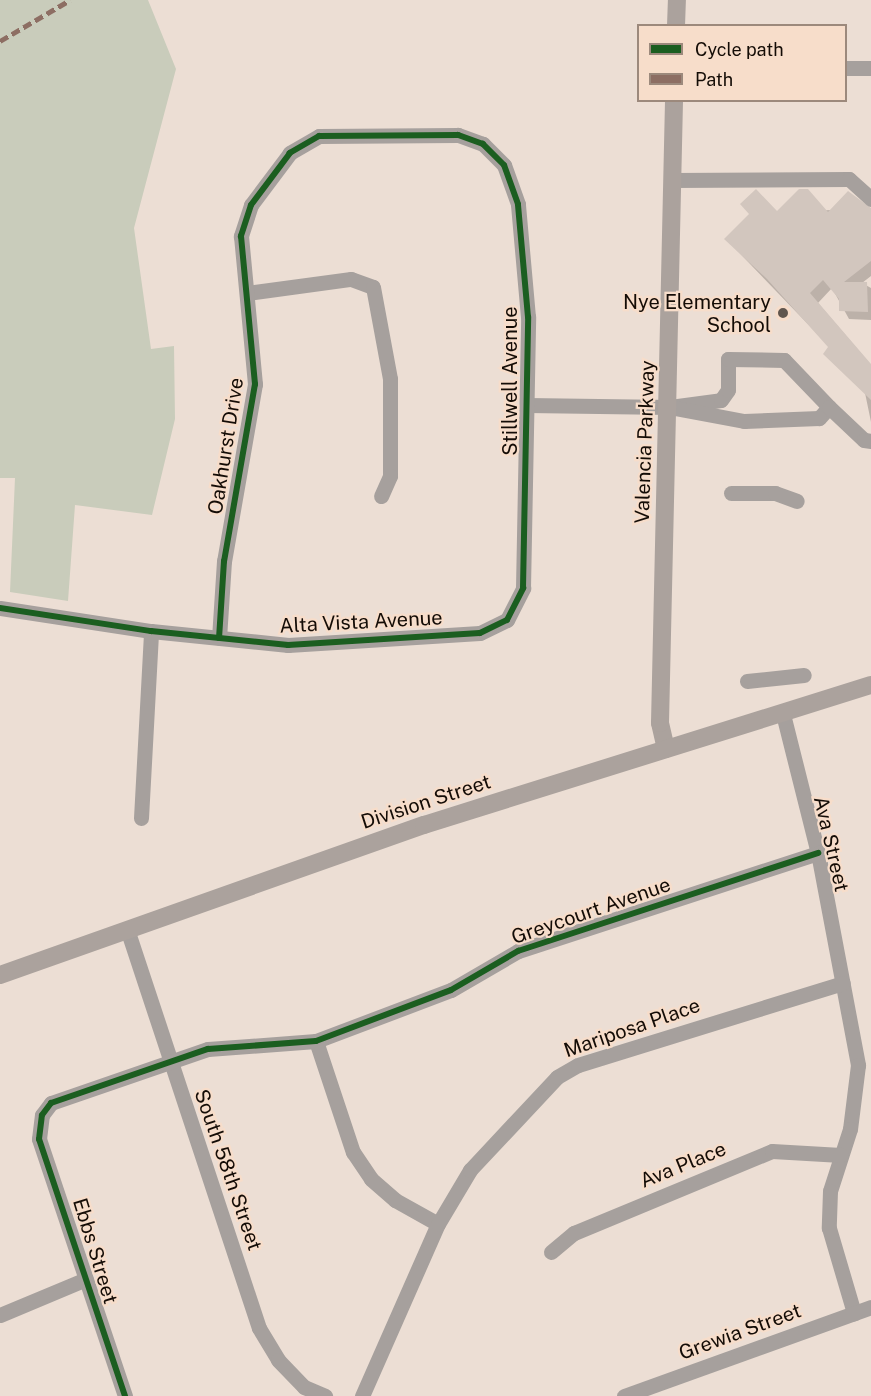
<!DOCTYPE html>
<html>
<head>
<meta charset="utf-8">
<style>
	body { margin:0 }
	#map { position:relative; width:871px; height:1396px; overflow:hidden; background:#ecded4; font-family:"Public Sans",sans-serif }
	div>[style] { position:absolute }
	.green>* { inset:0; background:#c9ccbb }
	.shadow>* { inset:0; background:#0003 }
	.building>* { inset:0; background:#d2c6be }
	.minor>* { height:15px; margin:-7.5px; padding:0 7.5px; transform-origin:7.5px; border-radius:7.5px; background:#a6a09d }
	.major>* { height:18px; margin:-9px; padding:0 9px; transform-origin:9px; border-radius:9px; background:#aba29d }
	.quiet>* { height:4.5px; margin-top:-2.25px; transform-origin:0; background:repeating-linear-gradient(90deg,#8d6e63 0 9px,transparent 0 13.5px) }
	.cycleway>* { height:6px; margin:-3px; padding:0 3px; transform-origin:3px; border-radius:3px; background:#1b5e20 }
	.dots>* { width:16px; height:16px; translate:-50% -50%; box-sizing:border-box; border:3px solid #f7ddca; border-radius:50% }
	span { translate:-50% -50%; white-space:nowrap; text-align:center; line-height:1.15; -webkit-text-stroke:4.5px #f7ddca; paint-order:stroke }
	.poi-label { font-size:20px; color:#140c06 }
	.right { translate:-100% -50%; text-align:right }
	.street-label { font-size:20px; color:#140c06 }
	.legend { position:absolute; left:637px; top:24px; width:210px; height:78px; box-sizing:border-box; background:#f7ddca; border:2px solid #9c897c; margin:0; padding:8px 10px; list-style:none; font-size:18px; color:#140c06 }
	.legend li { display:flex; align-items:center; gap:12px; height:30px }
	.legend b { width:30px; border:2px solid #9c897c }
</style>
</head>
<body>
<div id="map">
	<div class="green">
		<div style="clip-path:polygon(0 0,148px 0,176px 69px,134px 228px,151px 349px,174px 346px,175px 419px,152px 515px,75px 505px,68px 601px,10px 592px,15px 478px,0 478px)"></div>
	</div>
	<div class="shadow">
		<div style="clip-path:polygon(871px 208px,871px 276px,862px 283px,871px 288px,871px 320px,849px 319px,832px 288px,818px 303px,871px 365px,871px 422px,865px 393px,830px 347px,726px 239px,751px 214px)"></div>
	</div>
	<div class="building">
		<div style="clip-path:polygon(756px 189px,777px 211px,799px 189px,808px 189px,828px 212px,848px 191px,871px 208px,871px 261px,844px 282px,867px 282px,868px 312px,839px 311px,839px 299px,823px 280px,810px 293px,871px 364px,871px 400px,823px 354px,828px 347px,767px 279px,724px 239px,749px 214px,740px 204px)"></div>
	</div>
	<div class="minor">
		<div style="left:846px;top:68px;width:25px"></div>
		<div style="left:672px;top:180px;width:177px;rotate:-0.3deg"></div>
		<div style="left:849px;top:179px;width:30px;rotate:42deg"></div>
		<div style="left:247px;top:293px;width:105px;rotate:-7.7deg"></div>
		<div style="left:351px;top:279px;width:23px;rotate:20deg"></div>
		<div style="left:373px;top:287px;width:94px;rotate:79.5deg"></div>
		<div style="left:390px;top:379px;width:97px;rotate:90deg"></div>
		<div style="left:390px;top:476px;width:22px;rotate:114deg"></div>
		<div style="left:527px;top:405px;width:143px;rotate:0.8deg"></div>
		<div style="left:670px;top:407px;width:51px;rotate:-7.8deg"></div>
		<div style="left:721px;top:400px;width:12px;rotate:-55deg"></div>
		<div style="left:728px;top:390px;width:31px;rotate:-90deg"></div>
		<div style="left:728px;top:359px;width:56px;rotate:1deg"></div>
		<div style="left:784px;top:360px;width:65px;rotate:46.2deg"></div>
		<div style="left:829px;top:407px;width:15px;rotate:132deg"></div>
		<div style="left:819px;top:418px;width:75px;rotate:177.7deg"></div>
		<div style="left:744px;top:421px;width:75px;rotate:-169.3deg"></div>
		<div style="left:829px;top:407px;width:48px;rotate:43.3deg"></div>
		<div style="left:864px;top:440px;width:7px;rotate:8deg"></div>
		<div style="left:731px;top:493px;width:44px"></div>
		<div style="left:775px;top:493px;width:23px;rotate:20deg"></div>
		<div style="left:0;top:608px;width:153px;rotate:8.7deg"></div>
		<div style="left:151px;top:631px;width:138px;rotate:5.8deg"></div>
		<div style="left:288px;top:645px;width:192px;rotate:-3.6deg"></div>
		<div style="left:480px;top:633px;width:30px;rotate:-26deg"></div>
		<div style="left:507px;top:620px;width:36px;rotate:-63deg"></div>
		<div style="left:523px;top:588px;width:271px;rotate:-88.9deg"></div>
		<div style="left:528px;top:317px;width:113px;rotate:-95.1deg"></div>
		<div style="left:518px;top:204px;width:41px;rotate:-109.7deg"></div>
		<div style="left:504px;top:165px;width:30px;rotate:-135deg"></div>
		<div style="left:483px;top:144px;width:27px;rotate:-160deg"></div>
		<div style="left:458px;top:135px;width:139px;rotate:179.6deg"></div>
		<div style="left:319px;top:136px;width:34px;rotate:150deg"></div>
		<div style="left:290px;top:153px;width:65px;rotate:126.9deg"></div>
		<div style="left:251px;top:205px;width:33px;rotate:108deg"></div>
		<div style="left:241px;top:236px;width:149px;rotate:84.6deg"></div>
		<div style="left:255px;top:384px;width:180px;rotate:99.9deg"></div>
		<div style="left:224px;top:561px;width:77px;rotate:93.7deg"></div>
		<div style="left:747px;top:681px;width:57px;rotate:-6deg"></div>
		<div style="left:783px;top:714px;width:143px;rotate:75.9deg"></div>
		<div style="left:818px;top:853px;width:216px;rotate:79.3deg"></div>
		<div style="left:858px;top:1065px;width:64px;rotate:97.1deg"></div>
		<div style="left:850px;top:1129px;width:65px;rotate:107.9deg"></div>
		<div style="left:830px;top:1191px;width:37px;rotate:92deg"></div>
		<div style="left:829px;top:1228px;width:89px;rotate:73.6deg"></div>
		<div style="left:141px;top:818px;width:187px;rotate:-86.9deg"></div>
		<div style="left:128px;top:932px;width:417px;rotate:71.7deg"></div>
		<div style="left:259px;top:1328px;width:37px;rotate:59deg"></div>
		<div style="left:278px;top:1360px;width:37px;rotate:46deg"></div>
		<div style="left:304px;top:1387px;width:23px;rotate:23deg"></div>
		<div style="left:316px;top:1041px;width:117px;rotate:71.6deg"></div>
		<div style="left:353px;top:1152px;width:32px;rotate:56deg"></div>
		<div style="left:371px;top:1179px;width:32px;rotate:41deg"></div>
		<div style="left:395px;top:1200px;width:49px;rotate:29.2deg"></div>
		<div style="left:551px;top:1252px;width:30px;rotate:-40deg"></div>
		<div style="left:574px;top:1233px;width:214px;rotate:-22.5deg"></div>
		<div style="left:772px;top:1151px;width:69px;rotate:3.3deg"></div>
		<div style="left:0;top:1315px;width:93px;rotate:-22.7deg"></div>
		<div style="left:125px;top:1396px;width:271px;rotate:-108.5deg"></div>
		<div style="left:39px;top:1139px;width:24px;rotate:-83deg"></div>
		<div style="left:42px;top:1115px;width:15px;rotate:-53deg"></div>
		<div style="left:51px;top:1103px;width:166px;rotate:-19deg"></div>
		<div style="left:208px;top:1049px;width:108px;rotate:-4.2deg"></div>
		<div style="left:316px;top:1041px;width:144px;rotate:-20.7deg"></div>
		<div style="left:451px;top:990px;width:78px;rotate:-30.2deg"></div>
		<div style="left:518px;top:951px;width:316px;rotate:-18.1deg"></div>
		<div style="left:362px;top:1396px;width:188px;rotate:-66.2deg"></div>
		<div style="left:438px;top:1224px;width:63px;rotate:-59.3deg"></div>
		<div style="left:470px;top:1170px;width:127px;rotate:-46.9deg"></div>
		<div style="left:557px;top:1077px;width:24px;rotate:-30deg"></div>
		<div style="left:578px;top:1065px;width:277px;rotate:-17.2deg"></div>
		<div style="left:624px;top:1396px;width:263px;rotate:-19.8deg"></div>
	</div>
	<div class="major">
		<div style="left:676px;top:26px;width:26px;rotate:-88deg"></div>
		<div style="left:666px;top:749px;width:27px;rotate:-103deg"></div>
		<div style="left:660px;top:723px;width:623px;rotate:-88.71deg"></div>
		<div style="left:0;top:975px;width:450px;rotate:-19.5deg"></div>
		<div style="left:424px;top:825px;width:468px;rotate:-17.4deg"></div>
	</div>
	<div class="quiet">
		<div style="left:0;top:41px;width:81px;rotate:-30.4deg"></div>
	</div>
	<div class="cycleway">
		<div style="left:0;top:608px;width:153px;rotate:8.7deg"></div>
		<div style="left:151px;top:631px;width:138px;rotate:5.8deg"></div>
		<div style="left:288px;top:645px;width:192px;rotate:-3.6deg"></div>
		<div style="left:480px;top:633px;width:30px;rotate:-26deg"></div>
		<div style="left:507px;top:620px;width:36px;rotate:-63deg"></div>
		<div style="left:523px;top:588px;width:271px;rotate:-88.9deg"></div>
		<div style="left:528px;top:317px;width:113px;rotate:-95.1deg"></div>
		<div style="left:518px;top:204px;width:41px;rotate:-109.7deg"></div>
		<div style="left:504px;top:165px;width:30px;rotate:-135deg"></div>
		<div style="left:483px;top:144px;width:27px;rotate:-160deg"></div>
		<div style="left:458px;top:135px;width:139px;rotate:179.6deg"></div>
		<div style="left:319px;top:136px;width:34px;rotate:150deg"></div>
		<div style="left:290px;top:153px;width:65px;rotate:126.9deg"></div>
		<div style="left:251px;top:205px;width:33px;rotate:108deg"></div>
		<div style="left:241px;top:236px;width:149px;rotate:84.6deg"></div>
		<div style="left:255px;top:384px;width:180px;rotate:99.9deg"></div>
		<div style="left:224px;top:561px;width:77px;rotate:93.7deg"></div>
		<div style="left:125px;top:1396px;width:271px;rotate:-108.5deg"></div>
		<div style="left:39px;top:1139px;width:24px;rotate:-83deg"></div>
		<div style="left:42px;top:1115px;width:15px;rotate:-53deg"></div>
		<div style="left:51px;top:1103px;width:166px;rotate:-19deg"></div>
		<div style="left:208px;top:1049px;width:108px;rotate:-4.2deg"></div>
		<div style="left:316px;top:1041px;width:144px;rotate:-20.7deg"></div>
		<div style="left:451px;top:990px;width:78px;rotate:-30.2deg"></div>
		<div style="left:518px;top:951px;width:316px;rotate:-18.1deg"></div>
	</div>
	<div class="dots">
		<div style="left:783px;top:313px;background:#60564e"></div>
	</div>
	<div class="poi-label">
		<span class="right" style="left:771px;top:314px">Nye Elementary<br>School</span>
	</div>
	<div class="street-label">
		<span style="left:510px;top:381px;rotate:-90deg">Stillwell Avenue</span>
		<span style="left:645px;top:442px;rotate:-88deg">Valencia Parkway</span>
		<span style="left:226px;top:446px;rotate:-81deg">Oakhurst Drive</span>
		<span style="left:361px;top:622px;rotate:-3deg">Alta Vista Avenue</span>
		<span style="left:426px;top:802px;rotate:-18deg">Division Street</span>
		<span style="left:831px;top:844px;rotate:77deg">Ava Street</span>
		<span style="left:591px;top:911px;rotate:-19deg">Greycourt Avenue</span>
		<span style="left:632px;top:1028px;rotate:-19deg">Mariposa Place</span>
		<span style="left:683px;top:1165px;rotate:-22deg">Ava Place</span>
		<span style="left:228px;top:1170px;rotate:71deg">South 58th Street</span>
		<span style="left:95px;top:1251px;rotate:73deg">Ebbs Street</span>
		<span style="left:740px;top:1332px;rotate:-20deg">Grewia Street</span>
	</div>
	<ul class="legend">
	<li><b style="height:8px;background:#1b5e20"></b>Cycle path</li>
	<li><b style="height:8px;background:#8d6e63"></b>Path</li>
	</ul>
</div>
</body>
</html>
